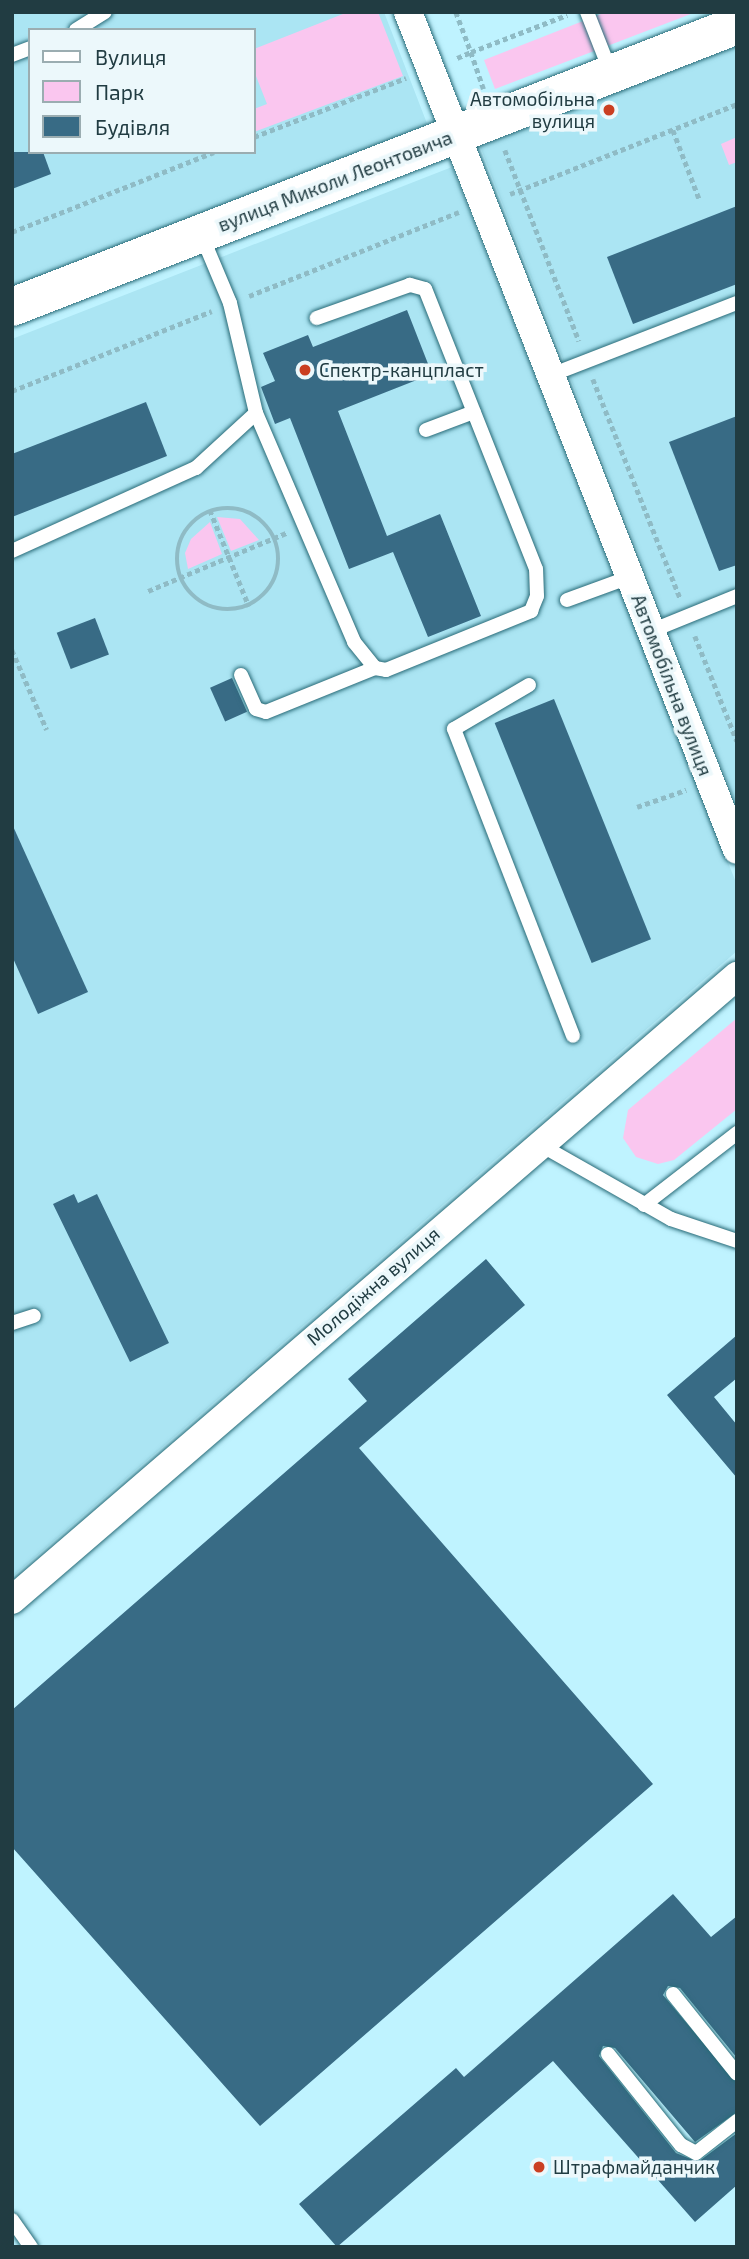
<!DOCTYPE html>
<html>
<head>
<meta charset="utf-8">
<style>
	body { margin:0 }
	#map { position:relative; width:749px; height:2259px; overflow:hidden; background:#bff3ff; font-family:"Exo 2",sans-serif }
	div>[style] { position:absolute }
	.built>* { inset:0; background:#abe5f3 }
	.green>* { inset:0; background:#fac6ef }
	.building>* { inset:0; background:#386b85; transform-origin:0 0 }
	.path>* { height:4.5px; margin-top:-2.25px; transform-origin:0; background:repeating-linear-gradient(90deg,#8fbbc5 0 5px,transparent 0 8.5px) }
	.path>.ring { margin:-2.25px; padding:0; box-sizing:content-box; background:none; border:4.5px solid #8fbbc5; border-radius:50% }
	.roads { filter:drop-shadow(0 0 2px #286a77) drop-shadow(0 0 2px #286a77) }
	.lane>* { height:14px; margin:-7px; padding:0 7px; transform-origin:7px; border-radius:7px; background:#fff }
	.street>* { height:28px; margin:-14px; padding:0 14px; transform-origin:14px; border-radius:14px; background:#fff }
	.secondary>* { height:38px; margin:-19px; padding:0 19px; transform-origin:19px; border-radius:19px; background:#fff }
	.dots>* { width:19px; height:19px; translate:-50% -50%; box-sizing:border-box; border:4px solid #ecf8fb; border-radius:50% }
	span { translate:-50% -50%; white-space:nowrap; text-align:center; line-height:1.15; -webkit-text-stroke:7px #ecf8fb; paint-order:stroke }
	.poi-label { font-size:19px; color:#213c42 }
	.right { translate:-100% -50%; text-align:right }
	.left { translate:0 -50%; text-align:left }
	.street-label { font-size:19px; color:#213c42 }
	.frame { position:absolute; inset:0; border:14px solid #213c42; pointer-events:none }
	.legend { position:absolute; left:28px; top:28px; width:228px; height:126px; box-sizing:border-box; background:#ecf8fb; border:2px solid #9badb1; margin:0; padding:9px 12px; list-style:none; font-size:21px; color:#213c42 }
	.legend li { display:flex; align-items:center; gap:14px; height:35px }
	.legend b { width:35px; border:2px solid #9badb1 }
</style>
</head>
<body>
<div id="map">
	<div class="built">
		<div style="clip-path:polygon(evenodd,12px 12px,384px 12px,428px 126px,12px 291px,12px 12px,30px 30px,254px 30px,254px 152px,30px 152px,30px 30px)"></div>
		<div style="clip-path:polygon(737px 46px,737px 806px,480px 146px)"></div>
		<div style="clip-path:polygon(452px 167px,737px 885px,737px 951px,12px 1577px,12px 339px)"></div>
	</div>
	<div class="green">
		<div style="clip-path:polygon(348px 12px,378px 12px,403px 76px,254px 132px,254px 109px,267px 104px,254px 71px,254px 49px)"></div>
		<div style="clip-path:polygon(606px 12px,696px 12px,495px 89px,484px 60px)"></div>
		<div style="clip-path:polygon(737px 137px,737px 162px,729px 165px,721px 144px)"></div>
		<div style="clip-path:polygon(217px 517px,240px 519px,259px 540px,231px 551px)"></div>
		<div style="clip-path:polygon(210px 522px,222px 554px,188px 569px,185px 553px,191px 539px)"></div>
		<div style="clip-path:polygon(737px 1018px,737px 1109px,674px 1160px,658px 1164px,636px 1157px,623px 1138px,628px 1110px)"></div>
	</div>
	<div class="building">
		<div style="clip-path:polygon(12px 152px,43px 152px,51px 174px,12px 189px)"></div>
		<div style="clip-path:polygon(737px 206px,737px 284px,633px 324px,607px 257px)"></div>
		<div style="clip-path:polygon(407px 310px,432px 374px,338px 411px,387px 536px,440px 514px,481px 616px,428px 637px,393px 552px,349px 569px,290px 418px,275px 424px,261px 387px,275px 381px,263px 353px,308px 335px,313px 347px)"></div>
		<div style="clip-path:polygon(146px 402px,167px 456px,12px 517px,12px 454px)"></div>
		<div style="clip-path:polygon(737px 416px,737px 565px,719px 571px,669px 442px)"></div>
		<div style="left:95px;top:618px;width:39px;height:41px;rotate:69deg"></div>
		<div style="left:232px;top:678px;width:37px;height:24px;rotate:66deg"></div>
		<div style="left:554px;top:699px;width:259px;height:64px;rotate:68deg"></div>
		<div style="clip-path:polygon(12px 824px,88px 992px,38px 1014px,12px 956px)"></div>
		<div style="clip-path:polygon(74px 1194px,78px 1203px,97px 1194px,169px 1343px,130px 1362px,53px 1204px)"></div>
		<div style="clip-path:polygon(486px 1259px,525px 1305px,359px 1448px,653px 1784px,260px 2126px,12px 1847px,12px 1710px,367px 1401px,348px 1379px)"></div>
		<div style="clip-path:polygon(737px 1335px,737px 1378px,714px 1397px,737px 1425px,737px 1478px,667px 1395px)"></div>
		<div style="clip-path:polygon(673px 1894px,711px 1937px,737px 1916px,737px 2058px,680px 1988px,668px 1986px,663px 1995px,737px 2083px,737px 2112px,695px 2142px,615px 2048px,603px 2046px,599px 2056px,676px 2153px,698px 2162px,737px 2133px,737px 2185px,695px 2222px,553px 2061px,337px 2247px,299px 2204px,456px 2068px,464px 2077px)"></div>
	</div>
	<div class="path">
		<div style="left:456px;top:12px;width:43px;rotate:69.4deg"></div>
		<div style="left:471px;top:52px;width:103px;rotate:-21.1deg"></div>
		<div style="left:457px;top:58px;width:15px;rotate:-23deg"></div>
		<div style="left:471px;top:52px;width:39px;rotate:71deg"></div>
		<div style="left:673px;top:130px;width:73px;rotate:69.1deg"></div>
		<div style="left:254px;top:137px;width:163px;rotate:-21.2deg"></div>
		<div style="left:505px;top:150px;width:205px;rotate:68.8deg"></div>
		<div style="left:510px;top:194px;width:244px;rotate:-21.6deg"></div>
		<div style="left:12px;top:232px;width:217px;rotate:-21.6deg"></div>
		<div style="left:249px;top:296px;width:226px;rotate:-21.8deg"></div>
		<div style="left:593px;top:379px;width:236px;rotate:68.3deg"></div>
		<div style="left:12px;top:391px;width:215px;rotate:-21.8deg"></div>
		<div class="ring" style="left:177px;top:508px;width:97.5px;height:97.5px"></div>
		<div style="left:210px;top:510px;width:104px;rotate:67.9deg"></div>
		<div style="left:148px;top:591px;width:150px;rotate:-22.8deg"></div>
		<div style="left:695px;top:636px;width:113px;rotate:68.2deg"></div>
		<div style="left:12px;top:650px;width:87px;rotate:66.4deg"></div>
		<div style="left:637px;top:807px;width:52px;rotate:-19.1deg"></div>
	</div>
	<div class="roads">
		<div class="lane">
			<div style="left:587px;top:12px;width:66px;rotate:68.5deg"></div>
			<div style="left:76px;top:30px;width:34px;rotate:-32deg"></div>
			<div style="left:12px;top:55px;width:19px;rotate:-21deg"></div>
			<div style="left:551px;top:375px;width:199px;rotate:-21.2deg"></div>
			<div style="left:256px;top:413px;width:249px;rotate:66.8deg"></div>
			<div style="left:354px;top:642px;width:33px;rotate:51deg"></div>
			<div style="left:375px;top:668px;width:11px;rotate:10deg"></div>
			<div style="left:386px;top:670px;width:157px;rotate:-22.1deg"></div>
			<div style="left:531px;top:611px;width:16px;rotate:-68deg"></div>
			<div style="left:537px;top:596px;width:27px;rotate:-92deg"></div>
			<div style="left:536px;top:569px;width:301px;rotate:-111.6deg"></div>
			<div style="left:425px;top:289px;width:16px;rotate:-165deg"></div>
			<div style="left:410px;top:285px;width:99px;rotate:160.5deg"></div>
			<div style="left:426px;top:430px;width:51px;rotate:-20.6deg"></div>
			<div style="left:12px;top:551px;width:202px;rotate:-24.3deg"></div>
			<div style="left:196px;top:468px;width:81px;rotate:-42.5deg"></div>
			<div style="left:256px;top:413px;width:113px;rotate:-103.3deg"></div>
			<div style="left:230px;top:303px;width:75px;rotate:-112.8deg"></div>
			<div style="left:567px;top:600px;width:67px;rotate:-20.1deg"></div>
			<div style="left:651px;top:631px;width:93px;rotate:-22.1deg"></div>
			<div style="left:241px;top:675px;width:37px;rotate:66deg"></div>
			<div style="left:256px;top:709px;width:10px;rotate:17deg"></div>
			<div style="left:266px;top:712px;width:118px;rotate:-22deg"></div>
			<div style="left:529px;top:685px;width:87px;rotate:149.6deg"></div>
			<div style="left:454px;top:729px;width:329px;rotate:68.8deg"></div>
			<div style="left:539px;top:1144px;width:152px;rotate:29.6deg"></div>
			<div style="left:671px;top:1219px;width:70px;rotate:18.4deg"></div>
			<div style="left:644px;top:1205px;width:118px;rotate:-37.7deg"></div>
			<div style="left:12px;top:1323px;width:23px;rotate:-18deg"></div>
			<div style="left:673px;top:1994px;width:102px;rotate:51.3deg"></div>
			<div style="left:608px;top:2054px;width:117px;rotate:51.3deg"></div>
			<div style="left:681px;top:2145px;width:17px;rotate:28deg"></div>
			<div style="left:696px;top:2153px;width:52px;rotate:-38deg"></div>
			<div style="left:12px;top:2220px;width:33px;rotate:55deg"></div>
		</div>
		<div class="street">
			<div style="left:408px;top:12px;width:900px;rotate:68.56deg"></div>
			<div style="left:12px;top:1600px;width:957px;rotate:-40.72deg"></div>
		</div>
		<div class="secondary">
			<div style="left:12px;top:307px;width:778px;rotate:-21.25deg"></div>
		</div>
	</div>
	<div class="dots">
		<div style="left:609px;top:110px;background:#ca3f22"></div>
		<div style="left:305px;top:370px;background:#ca3f22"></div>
		<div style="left:539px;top:2167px;background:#ca3f22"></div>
	</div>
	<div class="poi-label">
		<span class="right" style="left:595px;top:110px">Автомобільна<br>вулиця</span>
		<span class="left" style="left:319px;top:370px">Спектр-канцпласт</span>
		<span class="left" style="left:553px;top:2167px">Штрафмайданчик</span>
	</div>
	<div class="street-label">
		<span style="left:335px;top:181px;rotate:-21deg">вулиця Миколи Леонтовича</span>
		<span style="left:672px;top:685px;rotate:69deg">Автомобільна вулиця</span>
		<span style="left:373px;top:1286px;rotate:-41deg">Молодіжна вулиця</span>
	</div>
	<div class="frame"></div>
	<ul class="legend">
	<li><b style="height:9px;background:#fff"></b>Вулиця</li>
	<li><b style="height:19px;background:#fac6ef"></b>Парк</li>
	<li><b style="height:19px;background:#386b85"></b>Будівля</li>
	</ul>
</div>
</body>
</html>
